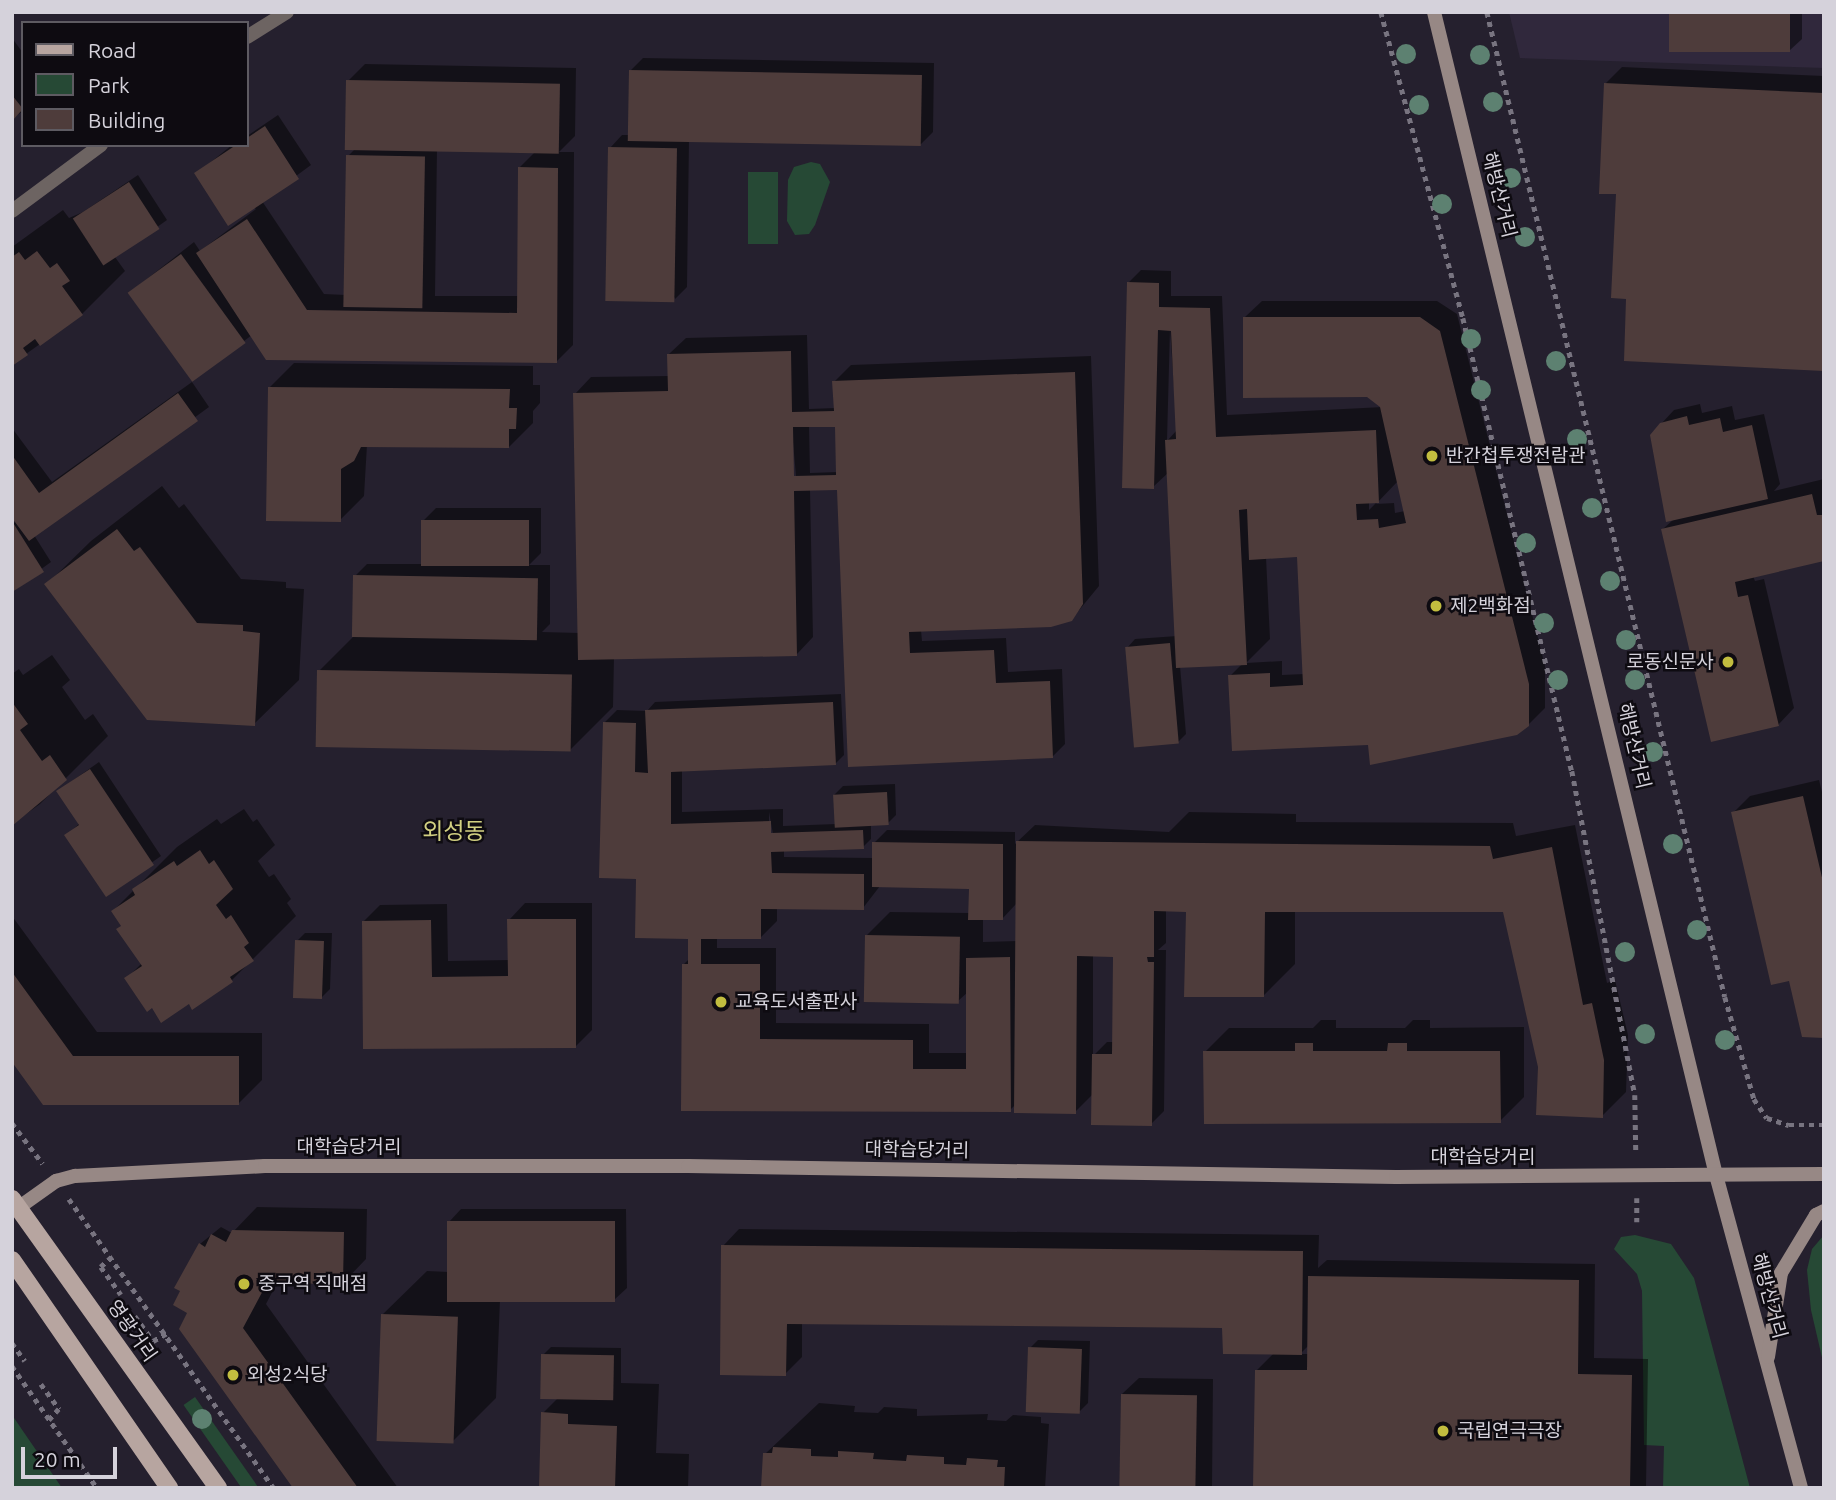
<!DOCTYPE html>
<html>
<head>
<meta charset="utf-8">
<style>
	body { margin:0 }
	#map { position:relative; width:1836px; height:1500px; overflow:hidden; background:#25202e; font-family:Ubuntu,"Noto Sans KR",sans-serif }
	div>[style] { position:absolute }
	.built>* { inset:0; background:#30283c }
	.green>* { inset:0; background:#264935; transform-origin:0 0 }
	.shadow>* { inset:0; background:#0007 }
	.building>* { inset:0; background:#4e3c3b; transform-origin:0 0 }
	.path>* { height:4.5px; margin-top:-2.25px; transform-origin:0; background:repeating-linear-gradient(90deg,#787480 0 5px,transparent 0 10px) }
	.street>* { height:14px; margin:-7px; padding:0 7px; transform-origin:7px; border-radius:7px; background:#6d6462 }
	.secondary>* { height:14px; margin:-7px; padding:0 7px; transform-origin:7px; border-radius:7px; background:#978885 }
	.primary>* { height:18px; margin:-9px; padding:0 9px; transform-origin:9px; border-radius:9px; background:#b7a5a0 }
	.trees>* { width:20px; height:20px; margin:-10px; border-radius:50%; background:#5d8171 }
	.dots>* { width:19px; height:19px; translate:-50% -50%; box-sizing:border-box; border:4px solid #0e0b11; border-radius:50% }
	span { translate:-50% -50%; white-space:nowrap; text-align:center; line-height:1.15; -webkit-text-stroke:5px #0e0b11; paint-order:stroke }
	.street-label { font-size:19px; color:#d5d2db }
	.poi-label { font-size:19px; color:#d5d2db }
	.left { translate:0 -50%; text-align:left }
	.right { translate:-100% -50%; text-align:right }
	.quarter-label { font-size:23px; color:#d2d082 }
	.frame { position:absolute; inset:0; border:14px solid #d5d2db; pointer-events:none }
	.legend { position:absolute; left:21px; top:21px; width:228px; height:126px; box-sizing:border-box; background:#0e0b11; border:2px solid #5e5b62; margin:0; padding:9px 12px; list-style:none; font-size:21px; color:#d5d2db }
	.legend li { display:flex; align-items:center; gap:14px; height:35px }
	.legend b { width:35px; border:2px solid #5e5b62 }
	.scale { position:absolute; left:21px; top:1447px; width:96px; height:32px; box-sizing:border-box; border:4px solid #d5d2db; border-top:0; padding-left:9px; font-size:21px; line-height:24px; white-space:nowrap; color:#d5d2db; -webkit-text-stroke:5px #0e0b11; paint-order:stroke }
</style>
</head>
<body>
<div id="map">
	<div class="built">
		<div style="clip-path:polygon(1509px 12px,1824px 12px,1824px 68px,1520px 58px)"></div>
	</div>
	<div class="green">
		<div style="clip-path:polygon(811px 162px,820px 164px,830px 182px,815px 225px,809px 234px,795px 235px,787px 221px,788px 180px,794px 167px)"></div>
		<div style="left:748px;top:172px;width:30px;height:72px"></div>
		<div style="clip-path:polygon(1635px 1235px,1671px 1244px,1694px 1278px,1750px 1488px,1663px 1488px,1664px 1446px,1644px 1445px,1642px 1291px,1637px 1274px,1614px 1249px,1621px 1237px)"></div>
		<div style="clip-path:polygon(1824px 1235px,1824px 1366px,1811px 1310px,1807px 1270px,1812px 1249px)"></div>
		<div style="left:195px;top:1397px;width:111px;height:14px;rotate:55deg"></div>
		<div style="clip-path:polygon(12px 1415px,62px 1488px,12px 1488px)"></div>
	</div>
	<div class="shadow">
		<div style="clip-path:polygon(1671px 12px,1802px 12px,1802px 39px,1789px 51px)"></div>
		<div style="clip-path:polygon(12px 38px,23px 53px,23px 111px,12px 119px)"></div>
		<div style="clip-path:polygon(643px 58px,934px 63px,933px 132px,921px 144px,689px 140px,687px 287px,675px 299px,610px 148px,622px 135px,629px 135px,630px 71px)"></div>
		<div style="clip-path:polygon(evenodd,365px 64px,576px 68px,575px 136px,559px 152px,574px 152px,573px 345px,556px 362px,252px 335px,192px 380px,129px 293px,194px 242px,200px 251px,256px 209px,196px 174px,232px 145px,247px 145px,247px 136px,278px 115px,311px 165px,262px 201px,324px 294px,346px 295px,348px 156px,355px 149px,348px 81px,365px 64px,437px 150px,535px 152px,519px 168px,518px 296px,435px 296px,437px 150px)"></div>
		<div style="clip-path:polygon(1622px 67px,1824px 76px,1824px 369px,1628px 297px,1606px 83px)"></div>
		<div style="clip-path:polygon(138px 175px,167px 220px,115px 257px,125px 271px,82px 314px,12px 364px,12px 247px,63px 210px,69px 218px,83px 212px)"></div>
		<div style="clip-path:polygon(evenodd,1141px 270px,1171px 271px,1171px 296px,1222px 296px,1227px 415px,1383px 407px,1245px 317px,1262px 301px,1437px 301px,1457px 314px,1545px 666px,1545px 708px,1528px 725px,1370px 741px,1230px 676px,1243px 663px,1180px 666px,1186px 734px,1178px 742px,1127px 648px,1135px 639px,1177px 636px,1169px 472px,1153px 487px,1129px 282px,1141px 270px,1170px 329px,1177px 430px,1167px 441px,1170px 329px,1141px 270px,1398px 481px,1405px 511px,1395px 513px,1394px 503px,1376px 504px,1398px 481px,1141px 270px,1378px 501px,1369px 510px,1369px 502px,1378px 501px,1141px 270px,1298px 555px,1304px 674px,1282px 675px,1282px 661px,1246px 663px,1270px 639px,1266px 557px,1298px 555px)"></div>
		<div style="clip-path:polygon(evenodd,807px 335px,809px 409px,835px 408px,834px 382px,851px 365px,1091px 356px,1099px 586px,1071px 620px,921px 630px,922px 641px,1006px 638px,1008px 672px,1062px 669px,1065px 744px,1053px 756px,849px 765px,838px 488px,810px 489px,813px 637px,797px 654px,614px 658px,613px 707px,570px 750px,319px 671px,354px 636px,355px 576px,367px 564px,423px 564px,423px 521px,436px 508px,541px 508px,541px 553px,529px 565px,550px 565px,550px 624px,542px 632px,580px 633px,575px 394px,591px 377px,669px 376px,669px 354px,686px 338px,807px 335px,791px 420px,796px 476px,792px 480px,791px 420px,807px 335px,809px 425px,836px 425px,838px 472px,810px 473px,809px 425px)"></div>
		<div style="clip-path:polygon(294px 363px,533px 366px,533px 385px,540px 385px,540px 403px,533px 411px,533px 423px,509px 447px,367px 445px,364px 496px,340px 520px,270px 387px)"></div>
		<div style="clip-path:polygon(192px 382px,209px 407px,34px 535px,51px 562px,12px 590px,12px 524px,17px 521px,12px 515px,12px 428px,52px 482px)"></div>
		<div style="clip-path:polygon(1700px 404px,1702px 413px,1732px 406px,1735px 420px,1764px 414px,1780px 484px,1774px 491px,1824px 479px,1824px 560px,1753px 576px,1755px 581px,1764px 579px,1794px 708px,1778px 725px,1663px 529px,1674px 519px,1661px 424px,1674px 410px)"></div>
		<div style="clip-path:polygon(162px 486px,179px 508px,184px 504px,241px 579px,286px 582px,286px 588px,304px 589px,299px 680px,254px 724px,46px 585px,91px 541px)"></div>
		<div style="clip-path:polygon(52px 655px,70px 680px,62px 687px,85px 720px,93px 714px,108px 736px,40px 804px,12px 824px,12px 674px,19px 669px,23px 675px)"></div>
		<div style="clip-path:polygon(evenodd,841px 694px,844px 755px,836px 763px,682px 770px,682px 812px,783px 809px,783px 826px,836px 824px,834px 795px,843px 786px,895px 784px,896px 815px,888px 823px,871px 824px,871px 839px,863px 847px,784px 850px,784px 857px,874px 858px,874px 843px,887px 830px,1015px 832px,1015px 844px,1035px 825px,1169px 832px,1189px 812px,1296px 814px,1296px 822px,1513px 823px,1516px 836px,1575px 825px,1607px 983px,1615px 980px,1628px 1035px,1626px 1092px,1602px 1116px,1539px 1067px,1505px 910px,1295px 910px,1295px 964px,1263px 996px,1187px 910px,1166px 910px,1166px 943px,1158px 950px,1166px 950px,1164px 1111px,1151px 1124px,1093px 1094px,1075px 1112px,1016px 1104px,1010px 1110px,683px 1110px,683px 965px,689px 959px,689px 937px,637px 877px,605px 722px,617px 710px,647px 711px,655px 702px,841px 694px,769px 812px,773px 834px,769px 837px,769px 812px,841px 694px,880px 886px,971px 887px,970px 913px,890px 912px,866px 936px,958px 1001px,968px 992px,968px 1053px,929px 1053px,929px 1024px,776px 1023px,776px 948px,717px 948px,717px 937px,761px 937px,777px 921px,777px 908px,863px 908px,880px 886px,841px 694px,1017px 903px,1017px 941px,983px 942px,983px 918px,1002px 919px,1017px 903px,841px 694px,1093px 955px,1115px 955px,1114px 1042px,1107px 1042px,1093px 1056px,1093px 955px)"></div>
		<div style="clip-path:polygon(99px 762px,161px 856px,106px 895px,67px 835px,80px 823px,58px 791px)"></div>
		<div style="clip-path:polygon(1819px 780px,1824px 800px,1824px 1036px,1790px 979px,1733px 813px,1750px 796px)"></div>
		<div style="clip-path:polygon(244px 809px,253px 822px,257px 819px,275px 845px,258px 861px,269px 877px,274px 874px,291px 899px,287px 903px,296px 916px,232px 980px,193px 1007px,189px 1002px,152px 1006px,127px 978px,142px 963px,113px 911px,177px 847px,217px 819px,221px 824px)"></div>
		<div style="clip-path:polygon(525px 903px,592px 903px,592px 1030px,576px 1046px,365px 1048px,364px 921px,380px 905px,447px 904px,448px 961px,509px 960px,509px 920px)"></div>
		<div style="clip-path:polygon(12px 916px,97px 1032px,262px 1033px,262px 1080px,238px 1104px,12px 1059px)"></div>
		<div style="clip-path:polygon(305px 933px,332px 933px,330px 989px,322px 997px,297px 941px)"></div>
		<div style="clip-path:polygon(1321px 1020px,1336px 1020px,1336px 1028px,1405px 1028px,1413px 1020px,1430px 1020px,1430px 1028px,1524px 1027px,1524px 1097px,1500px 1121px,1205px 1052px,1229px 1028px,1313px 1028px)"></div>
		<div style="clip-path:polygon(257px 1207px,367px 1209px,366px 1259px,343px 1283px,278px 1281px,266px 1304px,398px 1488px,295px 1488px,193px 1306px,200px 1244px,221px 1227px,232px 1233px)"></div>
		<div style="clip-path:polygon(461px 1209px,626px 1209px,627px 1288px,614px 1300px,500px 1300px,496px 1398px,452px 1442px,382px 1315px,427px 1271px,449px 1272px,449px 1222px)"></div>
		<div style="clip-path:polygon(evenodd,739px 1229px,1319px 1235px,1318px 1268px,1327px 1260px,1595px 1264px,1594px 1358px,1648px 1359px,1646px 1488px,1255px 1488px,1257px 1370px,1275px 1352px,1224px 1326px,802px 1322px,802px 1357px,785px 1374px,723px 1246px,739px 1229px,1309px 1345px,1309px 1354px,1300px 1354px,1309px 1345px)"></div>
		<div style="clip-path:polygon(1038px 1340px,1090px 1341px,1088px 1403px,1080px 1411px,1030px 1348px)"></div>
		<div style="clip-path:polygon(551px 1347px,621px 1348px,621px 1383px,659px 1384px,656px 1453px,689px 1454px,688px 1488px,540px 1488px,543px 1413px,559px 1397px,543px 1355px)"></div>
		<div style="clip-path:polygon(1139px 1378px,1213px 1379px,1212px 1488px,1122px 1488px,1122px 1394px)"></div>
		<div style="clip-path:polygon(819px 1403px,855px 1406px,854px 1412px,878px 1413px,884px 1407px,917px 1409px,917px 1416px,988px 1414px,987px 1420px,1006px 1421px,1013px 1415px,1041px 1417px,1041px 1423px,1049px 1424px,1045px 1488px,763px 1488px,765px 1454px)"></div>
	</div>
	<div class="building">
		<div style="left:1669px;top:12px;width:121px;height:40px"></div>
		<div style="left:629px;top:70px;width:293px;height:71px;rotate:1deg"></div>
		<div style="left:346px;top:80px;width:214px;height:70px;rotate:1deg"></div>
		<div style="clip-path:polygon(1604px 83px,1824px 93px,1824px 371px,1624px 361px,1626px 299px,1611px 298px,1616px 194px,1599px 194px)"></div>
		<div style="clip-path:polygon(12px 95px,23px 109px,12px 121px)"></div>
		<div style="clip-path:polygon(265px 126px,299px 179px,228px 226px,194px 173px,236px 145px,247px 145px,247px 138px)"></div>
		<div style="left:608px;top:147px;width:69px;height:154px;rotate:1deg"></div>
		<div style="left:346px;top:155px;width:79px;height:152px;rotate:1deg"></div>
		<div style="clip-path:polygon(518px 167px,558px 168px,557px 363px,266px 360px,196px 253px,247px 219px,307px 310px,517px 313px)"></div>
		<div style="left:129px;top:182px;width:56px;height:67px;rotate:57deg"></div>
		<div style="clip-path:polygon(37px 251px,50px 268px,57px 263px,70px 281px,62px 286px,83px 315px,40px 346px,35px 339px,23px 348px,28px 355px,12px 366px,12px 257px,19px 252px,25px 260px)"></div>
		<div style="left:181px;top:254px;width:110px;height:66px;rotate:54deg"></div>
		<div style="clip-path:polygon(1127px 282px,1159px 283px,1159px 307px,1210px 308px,1216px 437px,1376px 430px,1379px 503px,1356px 504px,1357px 520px,1378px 519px,1379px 528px,1406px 523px,1380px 407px,1367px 397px,1243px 398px,1243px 317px,1420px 317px,1440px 331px,1529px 684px,1529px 726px,1517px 735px,1370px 765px,1368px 745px,1232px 751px,1228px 675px,1270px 673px,1270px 687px,1303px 685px,1297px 557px,1249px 560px,1247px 509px,1239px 510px,1247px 665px,1176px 668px,1165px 440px,1176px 439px,1171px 331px,1158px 330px,1154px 489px,1122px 488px)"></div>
		<div style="clip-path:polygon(evenodd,791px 351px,792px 412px,834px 411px,832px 381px,1075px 372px,1083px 604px,1072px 621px,1051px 627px,909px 632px,910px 653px,994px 650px,996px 683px,1050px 681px,1053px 758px,848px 767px,837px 490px,794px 491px,797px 656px,578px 660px,573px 393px,668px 391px,667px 354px,791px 351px,793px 427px,835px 427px,836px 475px,794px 476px,793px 427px)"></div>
		<div style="clip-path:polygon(268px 387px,510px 389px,509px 408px,517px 408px,516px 429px,509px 429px,509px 448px,361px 447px,354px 461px,341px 469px,341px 522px,266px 521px)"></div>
		<div style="clip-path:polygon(178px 393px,198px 421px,29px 541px,12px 518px,12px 455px,39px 493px)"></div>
		<div style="clip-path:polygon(1687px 416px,1689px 425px,1720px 418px,1723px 432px,1752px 425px,1768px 499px,1666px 522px,1650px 435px,1660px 423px)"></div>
		<div style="clip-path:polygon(1812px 494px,1817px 515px,1824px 515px,1824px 561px,1735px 582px,1738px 597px,1748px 595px,1779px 726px,1711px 742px,1661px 529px)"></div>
		<div style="left:421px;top:520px;width:108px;height:46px"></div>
		<div style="clip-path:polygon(12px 521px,44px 572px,12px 592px)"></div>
		<div style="clip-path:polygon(117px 529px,134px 551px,140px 547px,197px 623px,243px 625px,243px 631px,260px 633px,255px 726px,147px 720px,44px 584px)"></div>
		<div style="left:353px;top:575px;width:185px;height:62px;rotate:1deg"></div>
		<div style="left:1170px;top:643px;width:101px;height:45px;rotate:85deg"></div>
		<div style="left:317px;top:670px;width:255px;height:77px;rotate:1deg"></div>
		<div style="clip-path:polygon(12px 702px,28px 724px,20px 730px,42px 761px,50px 755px,67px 780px,12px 826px)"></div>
		<div style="clip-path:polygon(833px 702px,836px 765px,671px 772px,671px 824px,771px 821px,771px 833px,863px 830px,864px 849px,771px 852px,772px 873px,864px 874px,864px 910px,761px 909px,761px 939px,701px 939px,701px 964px,760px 964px,760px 1039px,913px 1040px,913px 1069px,966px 1069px,966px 958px,1010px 957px,1011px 1112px,681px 1111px,682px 964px,688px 964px,688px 939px,635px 938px,636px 879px,599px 878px,603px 722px,636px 723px,635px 772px,648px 773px,645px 710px)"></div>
		<div style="clip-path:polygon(90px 769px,154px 865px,106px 897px,64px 835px,79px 825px,56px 791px)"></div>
		<div style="left:887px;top:792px;width:33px;height:54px;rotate:87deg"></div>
		<div style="clip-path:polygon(1803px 796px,1824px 886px,1824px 1038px,1802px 1037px,1789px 981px,1771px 985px,1731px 812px)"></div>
		<div style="clip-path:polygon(1016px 841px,1490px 846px,1493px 859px,1552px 847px,1583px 1005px,1592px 1003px,1604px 1060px,1603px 1118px,1536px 1115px,1538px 1067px,1503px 912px,1265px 912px,1264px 997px,1184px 997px,1186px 912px,1154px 911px,1154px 957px,1147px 957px,1148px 962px,1154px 962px,1152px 1126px,1091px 1125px,1092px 1054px,1112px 1054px,1113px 957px,1077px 956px,1076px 1114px,1014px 1113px)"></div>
		<div style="clip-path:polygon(872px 842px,1003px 844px,1003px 920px,968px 920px,969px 889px,872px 887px)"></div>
		<div style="clip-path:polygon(200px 850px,209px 864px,214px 860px,233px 889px,216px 905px,226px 919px,231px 915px,249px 943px,244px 947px,254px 961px,230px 977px,233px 982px,192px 1010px,189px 1004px,161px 1023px,152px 1008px,147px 1012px,124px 978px,142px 966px,116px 929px,121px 926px,111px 911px,135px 895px,132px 889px,174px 861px,177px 866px)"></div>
		<div style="clip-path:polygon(507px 919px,576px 919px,576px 1048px,363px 1049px,362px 921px,431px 920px,432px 977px,508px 976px)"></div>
		<div style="left:865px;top:935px;width:95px;height:67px;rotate:1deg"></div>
		<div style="left:295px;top:940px;width:29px;height:58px;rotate:2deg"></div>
		<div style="clip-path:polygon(12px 972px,73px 1056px,239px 1056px,239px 1105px,43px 1105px,12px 1062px)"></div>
		<div style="clip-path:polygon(1295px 1043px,1313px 1043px,1313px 1051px,1387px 1051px,1388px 1043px,1407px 1043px,1407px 1051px,1500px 1051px,1501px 1123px,1204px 1124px,1203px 1051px,1295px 1051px)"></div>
		<div style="left:447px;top:1221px;width:168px;height:81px"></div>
		<div style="clip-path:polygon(232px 1230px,344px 1232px,343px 1284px,267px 1283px,243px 1328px,358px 1488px,293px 1488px,179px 1329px,187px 1313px,173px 1305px,180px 1291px,174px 1288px,199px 1243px,205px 1247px,211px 1234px,226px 1242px)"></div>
		<div style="clip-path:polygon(721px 1245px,1303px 1251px,1302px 1355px,1223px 1354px,1222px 1328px,787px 1324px,786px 1376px,720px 1375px)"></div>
		<div style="clip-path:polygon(1308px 1276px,1579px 1280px,1578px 1374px,1632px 1375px,1630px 1488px,1253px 1488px,1255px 1370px,1307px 1370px)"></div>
		<div style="left:381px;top:1314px;width:77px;height:127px;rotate:2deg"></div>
		<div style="left:1028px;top:1347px;width:54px;height:65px;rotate:2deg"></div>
		<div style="left:541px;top:1354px;width:73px;height:45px;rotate:1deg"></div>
		<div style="left:1121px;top:1394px;width:76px;height:94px;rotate:1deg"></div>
		<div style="clip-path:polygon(541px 1412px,568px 1414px,568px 1424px,617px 1426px,615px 1488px,539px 1488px)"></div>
		<div style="clip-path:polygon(773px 1447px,811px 1449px,811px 1456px,838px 1457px,838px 1451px,874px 1453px,873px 1459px,906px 1461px,907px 1455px,944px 1457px,944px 1464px,966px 1465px,967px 1458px,998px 1460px,997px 1467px,1005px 1467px,1004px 1488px,761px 1488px,763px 1453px,772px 1453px)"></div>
	</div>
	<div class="path">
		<div style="left:1381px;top:12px;width:317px;rotate:75deg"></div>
		<div style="left:1463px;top:318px;width:466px;rotate:76.5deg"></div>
		<div style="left:1572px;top:771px;width:330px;rotate:79deg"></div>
		<div style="left:1635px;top:1095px;width:59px;rotate:89deg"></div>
		<div style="left:1487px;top:12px;width:1013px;rotate:76.42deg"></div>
		<div style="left:1725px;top:997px;width:106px;rotate:74.1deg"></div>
		<div style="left:1754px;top:1099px;width:23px;rotate:56deg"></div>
		<div style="left:1767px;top:1118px;width:23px;rotate:18deg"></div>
		<div style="left:1789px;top:1125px;width:35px"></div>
		<div style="left:12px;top:1123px;width:51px;rotate:52.9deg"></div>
		<div style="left:1637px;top:1198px;width:24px;rotate:90deg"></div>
		<div style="left:69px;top:1199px;width:354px;rotate:54.7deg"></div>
		<div style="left:112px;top:1257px;width:15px;rotate:138deg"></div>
		<div style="left:101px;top:1267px;width:34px;rotate:54deg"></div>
		<div style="left:135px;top:1316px;width:31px;rotate:54deg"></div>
		<div style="left:153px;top:1341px;width:16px;rotate:-30deg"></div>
		<div style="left:12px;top:1343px;width:22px;rotate:54deg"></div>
		<div style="left:12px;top:1366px;width:149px;rotate:55.1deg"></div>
		<div style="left:41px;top:1384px;width:31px;rotate:54deg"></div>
		<div style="left:59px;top:1409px;width:15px;rotate:132deg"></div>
	</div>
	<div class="street">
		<div style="left:247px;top:37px;width:47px;rotate:-32deg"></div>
		<div style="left:12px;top:211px;width:111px;rotate:-36.6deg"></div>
	</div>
	<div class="secondary">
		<div style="left:1434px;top:12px;width:1197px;rotate:76.37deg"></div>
		<div style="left:1716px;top:1175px;width:324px;rotate:74.8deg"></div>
		<div style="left:18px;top:1208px;width:47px;rotate:-35.4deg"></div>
		<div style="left:56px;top:1181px;width:20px;rotate:-15deg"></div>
		<div style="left:75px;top:1176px;width:190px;rotate:-3deg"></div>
		<div style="left:265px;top:1166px;width:423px"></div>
		<div style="left:688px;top:1166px;width:708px;rotate:0.89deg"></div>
		<div style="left:1396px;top:1177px;width:428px;rotate:-0.4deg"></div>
		<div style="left:1768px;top:1357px;width:85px;rotate:-81.2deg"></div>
		<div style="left:1781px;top:1273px;width:68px;rotate:-58.9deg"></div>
		<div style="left:1816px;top:1215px;width:9px;rotate:-27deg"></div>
	</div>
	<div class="primary">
		<div style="left:12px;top:1199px;width:355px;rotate:54.5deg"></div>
		<div style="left:12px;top:1260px;width:277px;rotate:55.4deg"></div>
	</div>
	<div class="trees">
		<div style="left:1406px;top:54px"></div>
		<div style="left:1480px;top:55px"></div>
		<div style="left:1493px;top:102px"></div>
		<div style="left:1419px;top:105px"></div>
		<div style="left:1511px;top:178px"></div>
		<div style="left:1442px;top:204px"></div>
		<div style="left:1525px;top:237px"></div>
		<div style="left:1471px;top:339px"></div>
		<div style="left:1556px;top:361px"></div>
		<div style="left:1481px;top:390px"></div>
		<div style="left:1577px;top:439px"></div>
		<div style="left:1592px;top:508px"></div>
		<div style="left:1526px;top:543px"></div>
		<div style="left:1610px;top:581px"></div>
		<div style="left:1544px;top:623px"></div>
		<div style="left:1626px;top:640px"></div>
		<div style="left:1558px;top:680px"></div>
		<div style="left:1635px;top:680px"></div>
		<div style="left:1653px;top:752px"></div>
		<div style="left:1673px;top:844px"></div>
		<div style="left:1697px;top:930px"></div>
		<div style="left:1625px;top:952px"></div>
		<div style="left:1645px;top:1034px"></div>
		<div style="left:1725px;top:1040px"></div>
		<div style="left:202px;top:1419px"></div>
	</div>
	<div class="dots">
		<div style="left:1432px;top:456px;background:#c2bd3f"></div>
		<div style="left:1436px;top:606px;background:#c2bd3f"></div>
		<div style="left:1728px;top:662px;background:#c2bd3f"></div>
		<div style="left:721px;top:1002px;background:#c2bd3f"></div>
		<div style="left:244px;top:1284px;background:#c2bd3f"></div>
		<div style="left:233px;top:1375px;background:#c2bd3f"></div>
		<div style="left:1443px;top:1431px;background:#c2bd3f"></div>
	</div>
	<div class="street-label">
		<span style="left:1499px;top:195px;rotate:76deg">해방산거리</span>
		<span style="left:1634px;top:746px;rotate:77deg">해방산거리</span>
		<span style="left:349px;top:1147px">대학습당거리</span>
		<span style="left:917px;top:1150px;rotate:1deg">대학습당거리</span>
		<span style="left:1483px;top:1157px">대학습당거리</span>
		<span style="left:1769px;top:1296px;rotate:75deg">해방산거리</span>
		<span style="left:132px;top:1331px;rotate:55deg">영광거리</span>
	</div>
	<div class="poi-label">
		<span class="left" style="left:1446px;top:456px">반간첩투쟁전람관</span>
		<span class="left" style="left:1450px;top:606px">제2백화점</span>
		<span class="right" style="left:1714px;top:662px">로동신문사</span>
		<span class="left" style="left:735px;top:1002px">교육도서출판사</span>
		<span class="left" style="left:258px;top:1284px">중구역 직매점</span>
		<span class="left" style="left:247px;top:1375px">외성2식당</span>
		<span class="left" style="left:1457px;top:1431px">국립연극극장</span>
	</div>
	<div class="quarter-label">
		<span style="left:454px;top:831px">외성동</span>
	</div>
	<div class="frame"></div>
	<ul class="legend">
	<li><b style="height:9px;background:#b7a5a0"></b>Road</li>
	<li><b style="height:19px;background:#264935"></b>Park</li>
	<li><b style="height:19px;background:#4e3c3b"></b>Building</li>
	</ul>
	<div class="scale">20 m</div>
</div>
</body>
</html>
